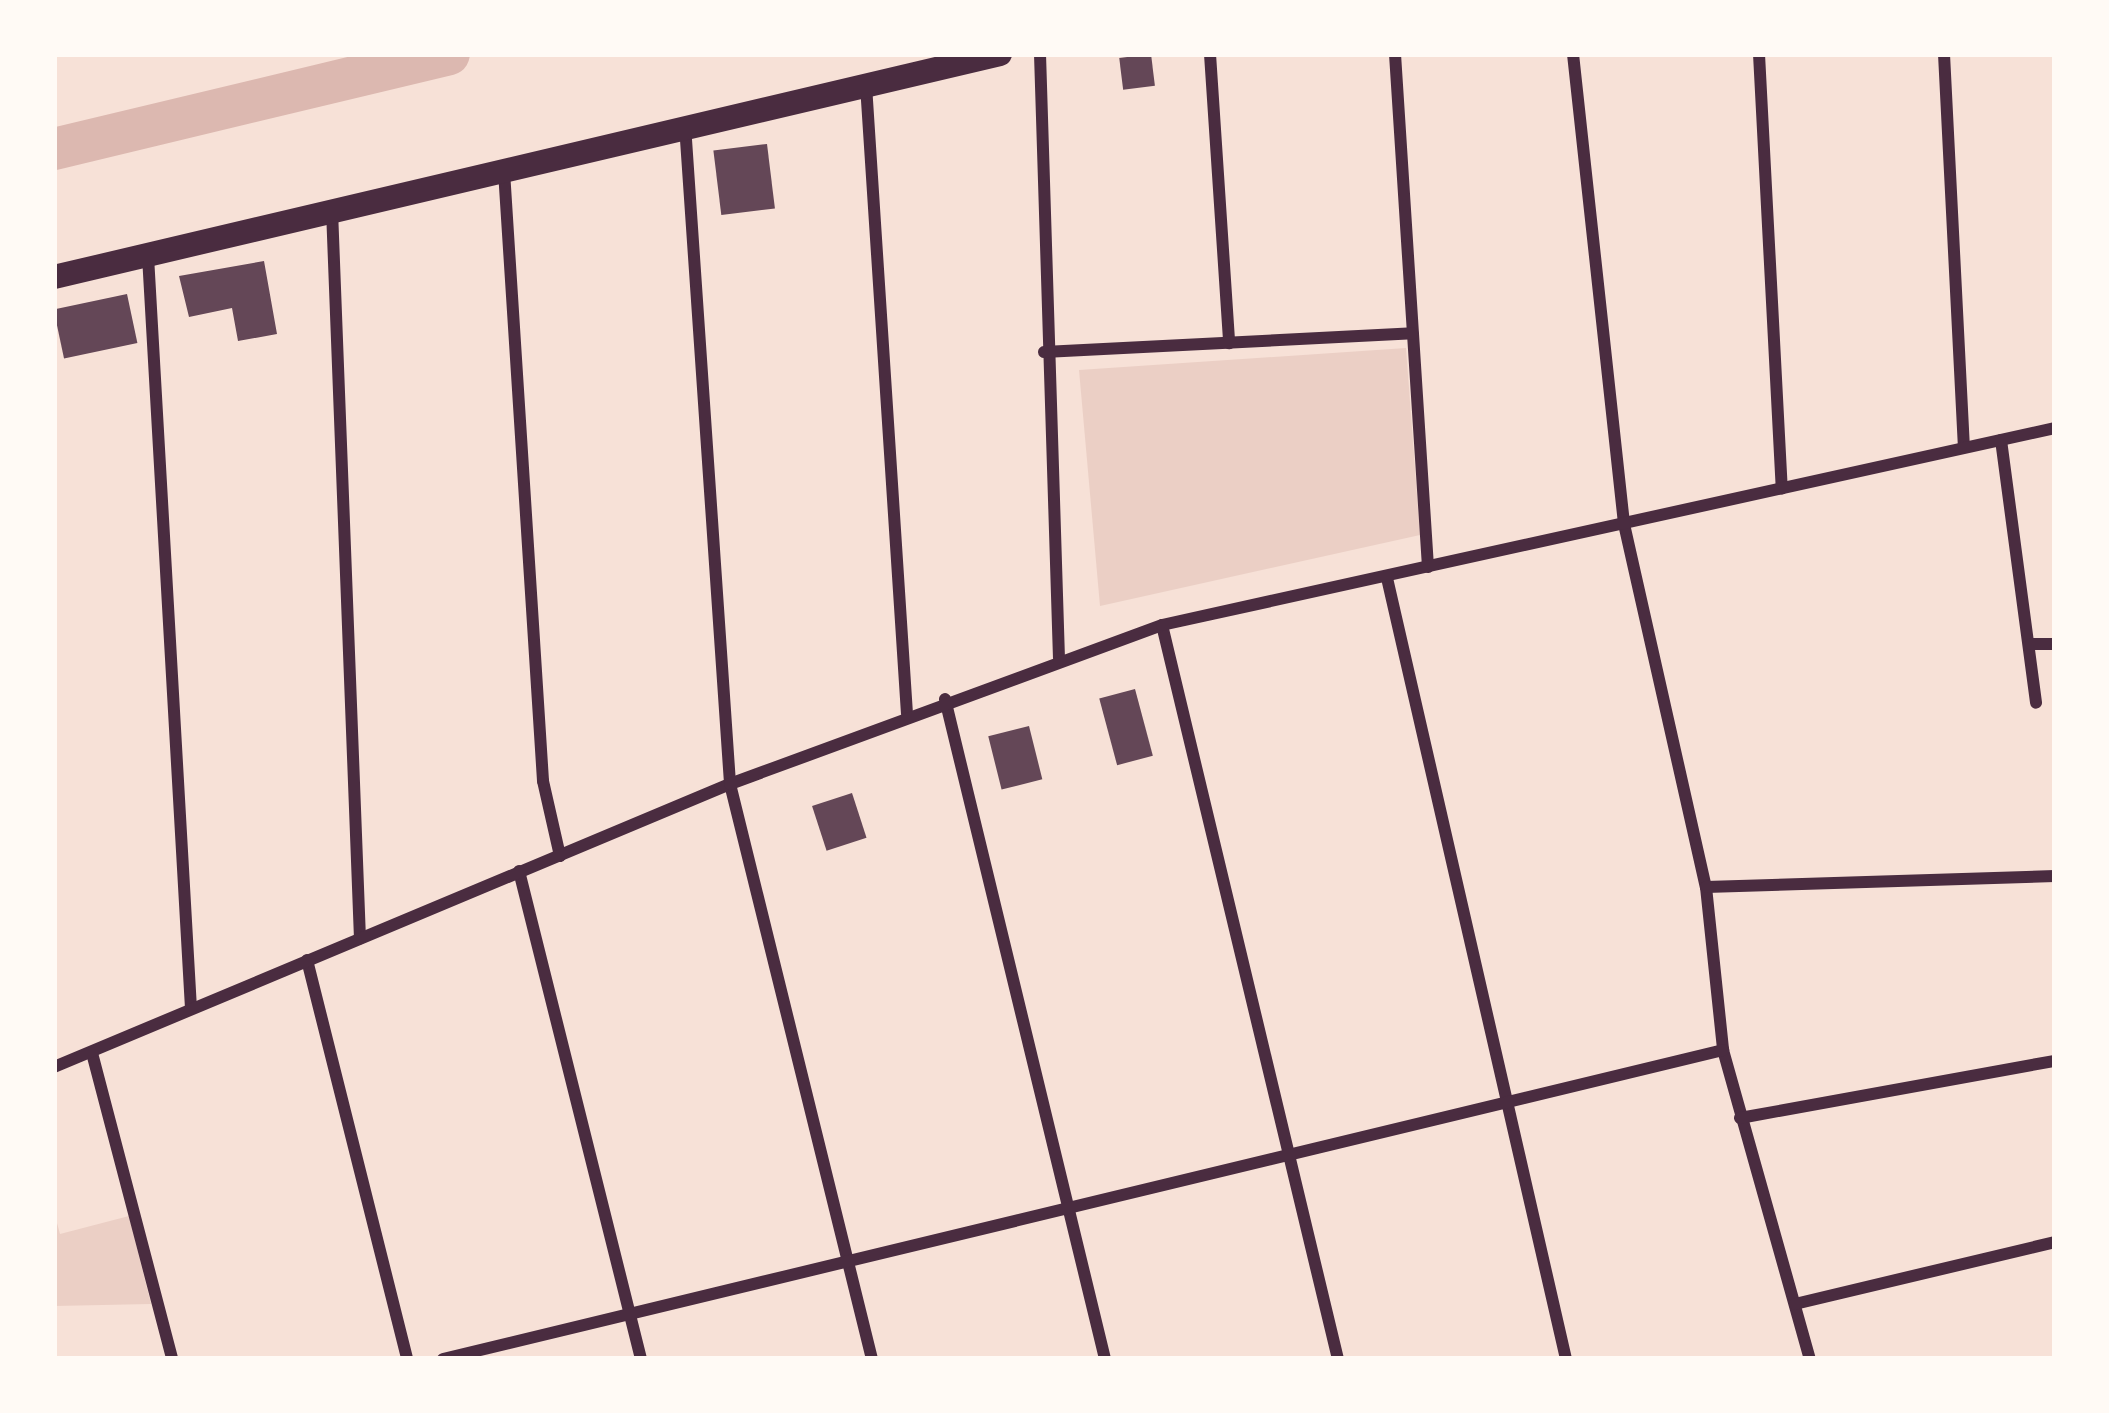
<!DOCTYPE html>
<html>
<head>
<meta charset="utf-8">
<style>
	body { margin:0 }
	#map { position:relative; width:2109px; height:1413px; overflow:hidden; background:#f7e1d7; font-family:Mulish,sans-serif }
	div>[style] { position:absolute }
	.green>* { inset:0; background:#ebcfc5 }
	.canal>* { height:42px; margin:-21px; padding:0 21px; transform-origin:21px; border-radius:21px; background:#dcb8b0 }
	.building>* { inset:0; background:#644757; transform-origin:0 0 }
	.minor>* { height:12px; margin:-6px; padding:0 6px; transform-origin:6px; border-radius:6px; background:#4a2c40 }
	.secondary>* { height:24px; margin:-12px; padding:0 12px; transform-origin:12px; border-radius:12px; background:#4a2c40 }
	span { translate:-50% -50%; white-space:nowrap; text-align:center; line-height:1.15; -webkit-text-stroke:10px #fffaf5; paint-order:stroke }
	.frame { position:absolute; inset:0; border:57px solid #fffaf5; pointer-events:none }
</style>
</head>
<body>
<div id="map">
	<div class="green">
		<div style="clip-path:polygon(1406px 348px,1420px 535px,1100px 606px,1079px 370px)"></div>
		<div style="clip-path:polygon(54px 1212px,60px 1234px,129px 1216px,151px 1304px,54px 1306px)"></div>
	</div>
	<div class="canal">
		<div style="left:54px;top:149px;width:406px;rotate:-13.5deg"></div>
	</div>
	<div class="building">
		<div style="left:1151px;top:54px;width:32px;height:32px;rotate:83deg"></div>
		<div style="left:767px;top:144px;width:65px;height:54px;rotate:83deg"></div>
		<div style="clip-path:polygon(264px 261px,277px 334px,238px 341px,232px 308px,189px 317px,179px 276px)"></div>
		<div style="left:127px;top:294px;width:50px;height:75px;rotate:78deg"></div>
		<div style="left:1135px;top:689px;width:69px;height:37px;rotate:75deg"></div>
		<div style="left:1029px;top:726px;width:55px;height:42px;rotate:76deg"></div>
		<div style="left:852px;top:793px;width:47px;height:42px;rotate:72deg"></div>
	</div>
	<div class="minor">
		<div style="left:1040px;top:54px;width:604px;rotate:88.2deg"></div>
		<div style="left:1210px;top:54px;width:290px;rotate:86.2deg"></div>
		<div style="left:1395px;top:54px;width:514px;rotate:86.32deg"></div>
		<div style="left:1573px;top:54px;width:473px;rotate:83.8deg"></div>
		<div style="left:1624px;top:524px;width:372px;rotate:77.3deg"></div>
		<div style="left:1706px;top:887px;width:164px;rotate:84deg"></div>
		<div style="left:1723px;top:1050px;width:321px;rotate:74.3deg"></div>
		<div style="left:1759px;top:54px;width:435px;rotate:87deg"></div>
		<div style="left:1944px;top:54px;width:392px;rotate:87.1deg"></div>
		<div style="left:866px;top:85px;width:630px;rotate:86.27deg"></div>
		<div style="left:685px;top:125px;width:661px;rotate:86.09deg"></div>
		<div style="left:730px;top:784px;width:592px;rotate:76.13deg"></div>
		<div style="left:504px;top:171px;width:611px;rotate:86.34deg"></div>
		<div style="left:543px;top:781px;width:77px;rotate:77.2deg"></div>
		<div style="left:332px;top:210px;width:729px;rotate:87.8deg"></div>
		<div style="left:148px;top:256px;width:753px;rotate:86.73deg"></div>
		<div style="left:1044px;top:352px;width:369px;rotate:-2.9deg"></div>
		<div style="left:2001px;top:440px;width:265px;rotate:82.4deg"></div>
		<div style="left:1387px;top:578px;width:801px;rotate:77.09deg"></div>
		<div style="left:1162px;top:625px;width:755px;rotate:76.52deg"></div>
		<div style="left:2031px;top:644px;width:24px"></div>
		<div style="left:945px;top:699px;width:679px;rotate:76.37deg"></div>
		<div style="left:519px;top:871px;width:503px;rotate:75.96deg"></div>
		<div style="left:1706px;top:887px;width:349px;rotate:-1.8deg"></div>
		<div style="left:307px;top:960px;width:411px;rotate:75.9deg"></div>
		<div style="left:92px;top:1053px;width:316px;rotate:75.3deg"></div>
		<div style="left:54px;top:1067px;width:733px;rotate:-22.72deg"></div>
		<div style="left:730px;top:784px;width:460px;rotate:-20.2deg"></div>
		<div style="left:1162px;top:625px;width:914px;rotate:-12.44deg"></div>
		<div style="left:1740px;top:1118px;width:320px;rotate:-10.3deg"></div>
		<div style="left:1795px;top:1304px;width:267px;rotate:-13.4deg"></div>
		<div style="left:443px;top:1359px;width:1317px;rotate:-13.57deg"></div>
	</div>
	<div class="secondary">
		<div style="left:54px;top:277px;width:972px;rotate:-13.26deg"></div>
	</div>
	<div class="frame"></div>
</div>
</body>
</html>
